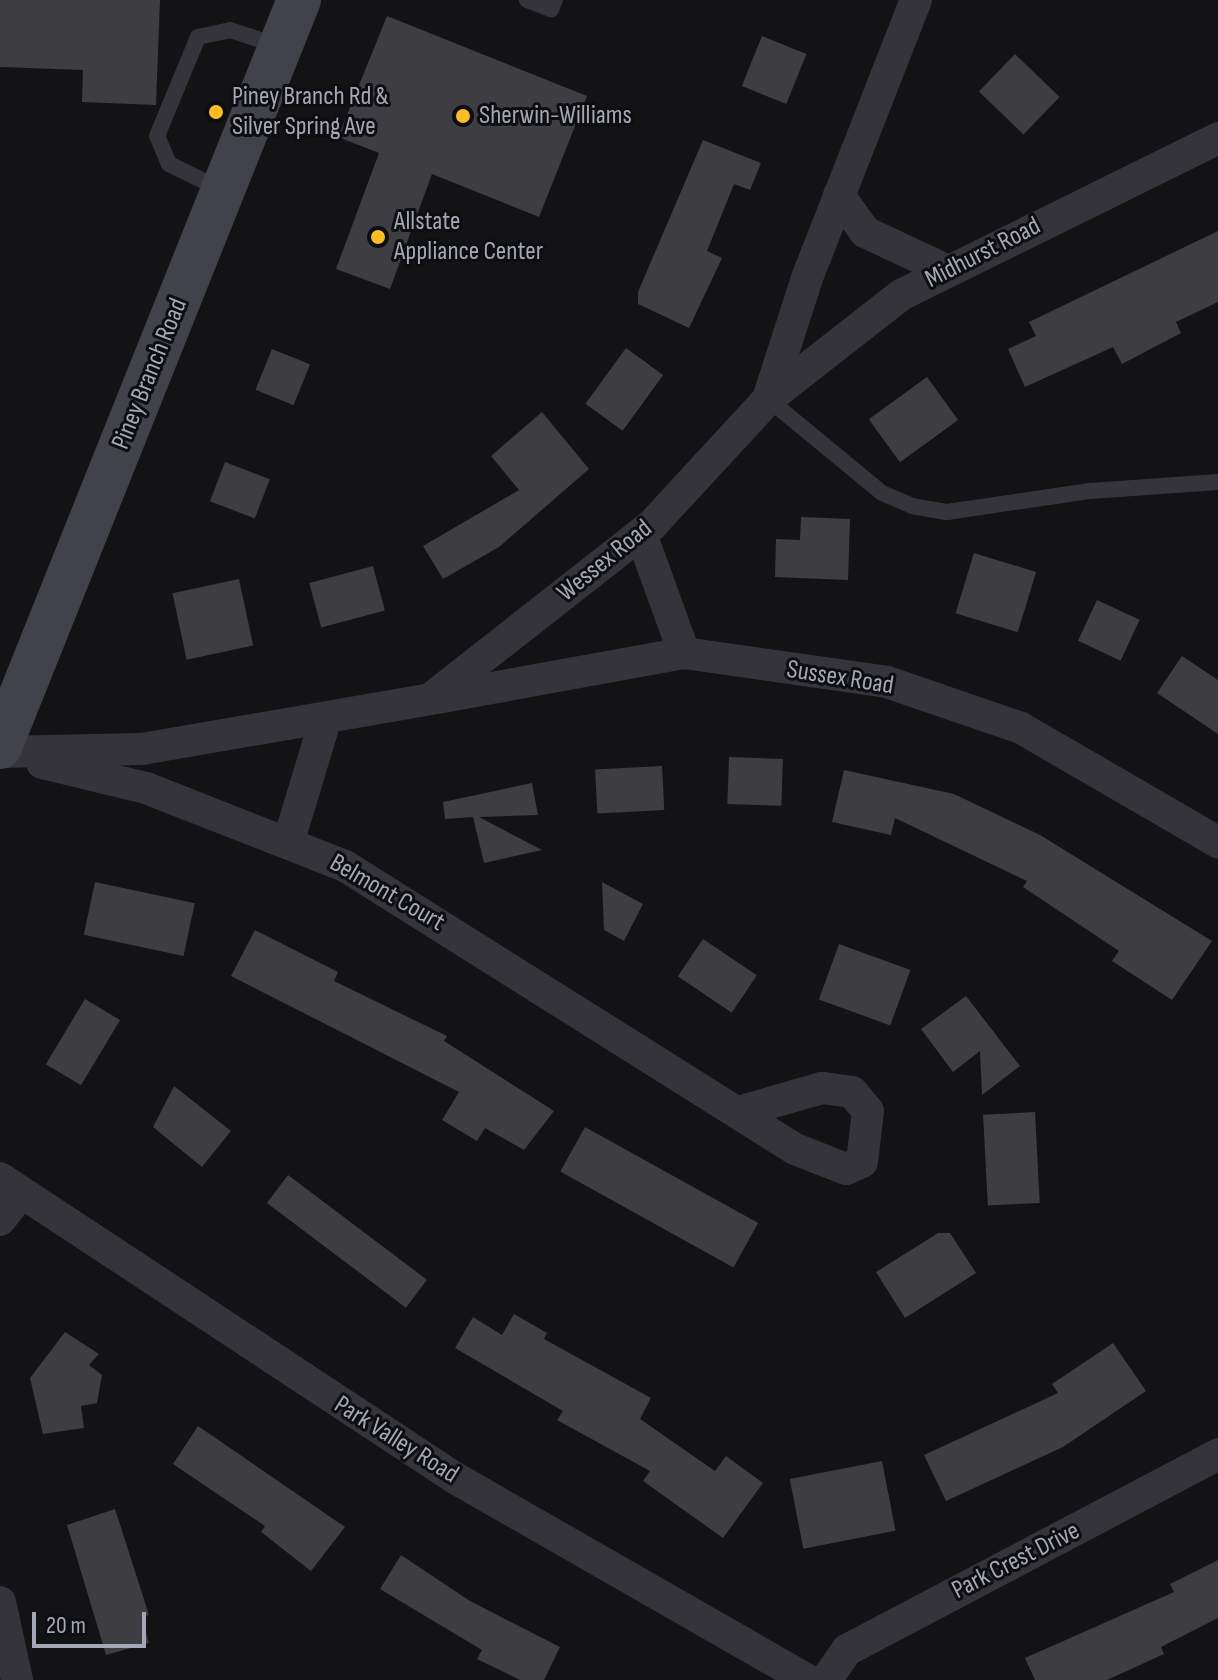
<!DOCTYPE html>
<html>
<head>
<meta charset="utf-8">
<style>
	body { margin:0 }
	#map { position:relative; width:1218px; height:1680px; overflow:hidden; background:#131315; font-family:"Sofia Sans Condensed",sans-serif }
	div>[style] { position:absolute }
	.building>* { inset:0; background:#3d3d42; transform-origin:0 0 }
	.service>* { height:16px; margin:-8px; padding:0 8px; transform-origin:8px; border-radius:8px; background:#34343a }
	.minor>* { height:32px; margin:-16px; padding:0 16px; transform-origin:16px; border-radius:16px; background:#34343a }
	.secondary>* { height:44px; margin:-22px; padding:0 22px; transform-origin:22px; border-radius:22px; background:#42434a }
	.dots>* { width:22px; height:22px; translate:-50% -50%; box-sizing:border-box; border:4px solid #0e0e10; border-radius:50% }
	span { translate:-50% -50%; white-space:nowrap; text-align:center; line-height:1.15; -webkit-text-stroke:6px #0e0e10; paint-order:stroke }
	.poi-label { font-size:26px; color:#a4a8b6 }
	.left { translate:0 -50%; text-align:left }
	.street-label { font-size:26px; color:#a4a8b6 }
	.scale { position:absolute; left:32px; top:1612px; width:114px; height:36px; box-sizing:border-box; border:4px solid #a4a8b6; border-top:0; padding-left:10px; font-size:24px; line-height:28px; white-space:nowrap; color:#a4a8b6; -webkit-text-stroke:6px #0e0e10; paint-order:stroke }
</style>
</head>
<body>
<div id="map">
	<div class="building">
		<div style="clip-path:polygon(0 0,160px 0,156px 105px,82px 102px,83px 70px,0 67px)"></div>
		<div style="clip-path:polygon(387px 16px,587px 96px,539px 217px,432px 174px,390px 289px,336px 269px,379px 153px,338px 137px)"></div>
		<div style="left:762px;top:36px;width:48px;height:54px;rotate:22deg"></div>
		<div style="left:1015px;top:54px;width:62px;height:52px;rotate:44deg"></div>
		<div style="clip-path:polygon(703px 140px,761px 163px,750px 190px,734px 184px,707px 251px,722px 258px,689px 328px,638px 304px,638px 292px)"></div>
		<div style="clip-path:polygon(1218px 231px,1218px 302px,1176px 322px,1181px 333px,1122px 364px,1113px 347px,1025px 387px,1008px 349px,1036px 336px,1029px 322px)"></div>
		<div style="left:626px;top:348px;width:46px;height:69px;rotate:36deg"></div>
		<div style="left:272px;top:349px;width:41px;height:44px;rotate:22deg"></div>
		<div style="left:927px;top:377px;width:53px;height:72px;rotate:54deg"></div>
		<div style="clip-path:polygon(542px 412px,589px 469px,499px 547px,443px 579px,423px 546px,519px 490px,491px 456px)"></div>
		<div style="left:225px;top:462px;width:48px;height:42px;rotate:21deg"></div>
		<div style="clip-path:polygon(801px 517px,850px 519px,848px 580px,775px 577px,776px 539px,800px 540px)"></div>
		<div style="left:974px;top:553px;width:65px;height:63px;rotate:17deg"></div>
		<div style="left:373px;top:566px;width:46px;height:66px;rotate:75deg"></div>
		<div style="left:239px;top:579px;width:68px;height:68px;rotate:78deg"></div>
		<div style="left:1097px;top:600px;width:47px;height:45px;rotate:25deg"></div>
		<div style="clip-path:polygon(1182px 656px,1218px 680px,1218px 734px,1157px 693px)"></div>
		<div style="left:729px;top:757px;width:54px;height:47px;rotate:2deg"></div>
		<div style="left:662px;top:766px;width:44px;height:67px;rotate:87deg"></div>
		<div style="clip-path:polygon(844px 770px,954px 794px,1040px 835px,1212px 941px,1172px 1000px,1112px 961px,1119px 951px,1023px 887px,1027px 881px,895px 818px,891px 835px,832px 822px)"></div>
		<div style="clip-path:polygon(532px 783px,538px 815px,479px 817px,542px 850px,484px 863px,473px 817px,445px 819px,443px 802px)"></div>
		<div style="left:95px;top:882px;width:102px;height:54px;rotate:12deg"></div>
		<div style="clip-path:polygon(602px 882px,643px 904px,624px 941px,604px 930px)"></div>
		<div style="clip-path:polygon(255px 930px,338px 972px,334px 981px,447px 1036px,444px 1041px,554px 1111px,524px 1150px,485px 1128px,477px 1141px,442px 1120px,459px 1092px,231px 976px)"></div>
		<div style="left:703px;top:939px;width:65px;height:45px;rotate:34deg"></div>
		<div style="left:839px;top:944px;width:76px;height:59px;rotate:20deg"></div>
		<div style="clip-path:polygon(966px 996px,1020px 1066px,982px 1095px,980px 1051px,953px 1072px,921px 1029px)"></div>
		<div style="left:85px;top:999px;width:41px;height:76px;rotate:31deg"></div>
		<div style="clip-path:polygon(174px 1086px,231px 1131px,202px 1167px,153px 1127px)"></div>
		<div style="left:1035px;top:1112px;width:91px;height:52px;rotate:87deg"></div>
		<div style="left:585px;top:1127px;width:198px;height:51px;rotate:29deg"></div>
		<div style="left:288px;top:1175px;width:174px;height:35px;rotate:37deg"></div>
		<div style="clip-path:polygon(938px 1233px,950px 1233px,976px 1273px,905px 1318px,876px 1272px)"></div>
		<div style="clip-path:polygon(514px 1314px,547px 1333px,544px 1339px,651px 1398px,640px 1419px,715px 1471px,726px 1456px,763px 1483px,723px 1538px,643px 1481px,650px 1471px,557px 1420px,563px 1411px,455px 1348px,473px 1317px,502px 1335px)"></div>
		<div style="clip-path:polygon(65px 1332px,99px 1354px,89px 1365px,102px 1375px,97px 1403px,81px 1406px,84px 1428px,43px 1434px,30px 1378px)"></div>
		<div style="clip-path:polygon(1113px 1343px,1146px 1391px,1063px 1447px,946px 1501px,924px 1455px,1058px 1393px,1052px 1384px)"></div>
		<div style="clip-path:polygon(198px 1426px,345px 1527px,311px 1571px,261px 1532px,265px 1526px,173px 1464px)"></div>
		<div style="left:882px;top:1461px;width:71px;height:94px;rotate:79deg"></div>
		<div style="clip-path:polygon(115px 1509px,149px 1615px,142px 1617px,149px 1643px,106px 1655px,67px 1525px)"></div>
		<div style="clip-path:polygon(401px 1555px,470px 1601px,560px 1647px,544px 1680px,520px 1680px,477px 1659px,482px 1650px,380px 1589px)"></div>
		<div style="clip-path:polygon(1218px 1560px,1218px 1618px,1161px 1647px,1164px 1654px,1107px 1680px,1035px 1680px,1025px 1658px,1174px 1592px,1170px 1584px)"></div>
	</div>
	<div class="service">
		<div style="left:527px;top:0;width:26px;rotate:21deg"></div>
		<div style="left:551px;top:9px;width:10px;rotate:-66deg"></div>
		<div style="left:222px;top:190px;width:59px;rotate:-153.9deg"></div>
		<div style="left:169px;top:164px;width:30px;rotate:-113deg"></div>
		<div style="left:157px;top:136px;width:107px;rotate:-67.5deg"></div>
		<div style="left:198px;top:37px;width:33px;rotate:-12deg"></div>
		<div style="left:230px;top:30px;width:52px;rotate:18.1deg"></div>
		<div style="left:768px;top:399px;width:148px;rotate:39.5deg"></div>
		<div style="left:882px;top:493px;width:33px;rotate:23deg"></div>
		<div style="left:912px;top:506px;width:36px;rotate:10deg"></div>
		<div style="left:947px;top:512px;width:145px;rotate:-8.4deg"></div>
		<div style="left:1090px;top:491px;width:128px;rotate:-4deg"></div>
	</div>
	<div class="minor">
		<div style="left:839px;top:195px;width:45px;rotate:54.9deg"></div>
		<div style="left:865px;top:232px;width:89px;rotate:25.1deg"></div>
		<div style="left:768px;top:399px;width:169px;rotate:-38deg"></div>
		<div style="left:901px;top:295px;width:354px;rotate:-26.3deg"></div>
		<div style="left:641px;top:534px;width:127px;rotate:70.1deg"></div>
		<div style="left:437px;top:698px;width:251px;rotate:-10.3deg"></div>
		<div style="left:684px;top:653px;width:205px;rotate:8.1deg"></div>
		<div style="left:887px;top:682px;width:142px;rotate:18.9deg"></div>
		<div style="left:1021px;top:728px;width:228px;rotate:30.1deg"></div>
		<div style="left:0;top:752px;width:142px;rotate:-1.2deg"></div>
		<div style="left:142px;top:749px;width:292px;rotate:-9.8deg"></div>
		<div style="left:430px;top:699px;width:281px;rotate:-38.1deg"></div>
		<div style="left:651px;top:526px;width:173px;rotate:-47.3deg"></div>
		<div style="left:768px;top:399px;width:127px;rotate:-72.1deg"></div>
		<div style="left:807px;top:278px;width:299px;rotate:-68.6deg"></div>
		<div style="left:42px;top:763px;width:107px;rotate:13.5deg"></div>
		<div style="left:146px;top:788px;width:214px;rotate:21.4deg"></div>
		<div style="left:345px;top:866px;width:532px;rotate:32.17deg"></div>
		<div style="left:795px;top:1149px;width:55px;rotate:21.4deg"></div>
		<div style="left:846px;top:1169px;width:17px;rotate:-24deg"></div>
		<div style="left:862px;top:1162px;width:51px;rotate:-83.3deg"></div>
		<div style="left:868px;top:1111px;width:25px;rotate:-130deg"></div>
		<div style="left:852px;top:1092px;width:30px;rotate:-172deg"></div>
		<div style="left:822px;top:1088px;width:87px;rotate:164.1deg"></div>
		<div style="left:289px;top:840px;width:124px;rotate:-73.2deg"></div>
		<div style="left:0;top:1178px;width:545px;rotate:33.4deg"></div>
		<div style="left:455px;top:1478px;width:406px;rotate:29.8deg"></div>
		<div style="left:0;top:1220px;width:29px;rotate:-52deg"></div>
		<div style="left:0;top:1602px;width:80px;rotate:77.7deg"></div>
		<div style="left:826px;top:1680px;width:37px;rotate:-55deg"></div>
		<div style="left:847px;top:1650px;width:420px;rotate:-27.8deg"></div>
	</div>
	<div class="secondary">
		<div style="left:0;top:747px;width:805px;rotate:-68.19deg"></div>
	</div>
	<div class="dots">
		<div style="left:216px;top:112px;background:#fbbd25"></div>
		<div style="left:463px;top:116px;background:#fbbd25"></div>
		<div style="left:378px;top:237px;background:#fbbd25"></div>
	</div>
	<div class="poi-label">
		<span class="left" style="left:232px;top:112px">Piney Branch Rd &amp;<br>Silver Spring Ave</span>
		<span class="left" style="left:479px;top:116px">Sherwin-Williams</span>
		<span class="left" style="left:394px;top:237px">Allstate<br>Appliance Center</span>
	</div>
	<div class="street-label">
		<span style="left:983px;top:253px;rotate:-27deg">Midhurst Road</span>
		<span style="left:150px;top:374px;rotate:-68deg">Piney Branch Road</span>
		<span style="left:605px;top:561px;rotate:-39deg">Wessex Road</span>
		<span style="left:840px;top:678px;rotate:9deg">Sussex Road</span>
		<span style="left:387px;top:893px;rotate:30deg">Belmont Court</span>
		<span style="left:396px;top:1440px;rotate:32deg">Park Valley Road</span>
		<span style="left:1016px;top:1561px;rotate:-27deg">Park Crest Drive</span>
	</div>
	<div class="scale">20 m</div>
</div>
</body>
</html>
